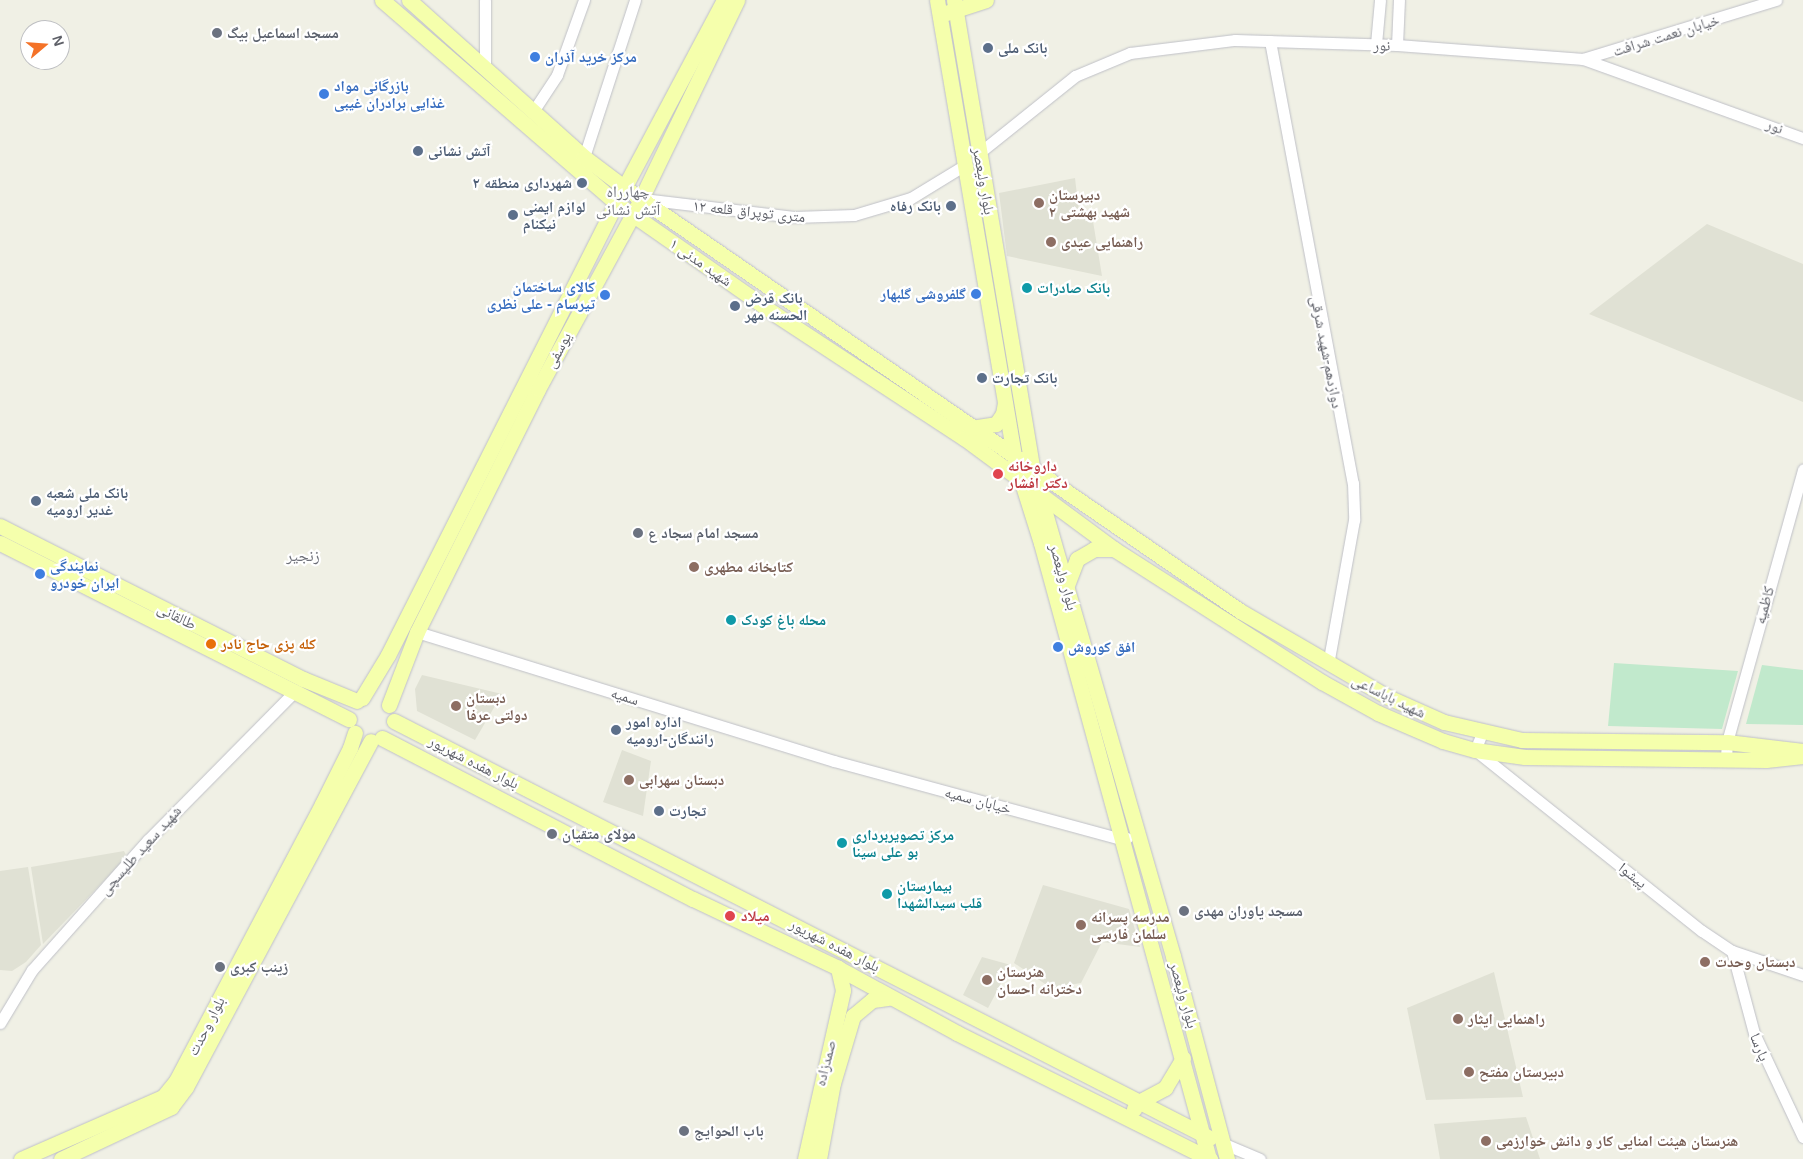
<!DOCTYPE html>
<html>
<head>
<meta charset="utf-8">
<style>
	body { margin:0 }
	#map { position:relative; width:1803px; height:1159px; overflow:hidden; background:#f0f0e5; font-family:Helvetica,"Noto Naskh Arabic",sans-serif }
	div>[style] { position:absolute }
	.education>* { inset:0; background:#e0e1d4 }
	.green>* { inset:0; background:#c1e9cc }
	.roads { filter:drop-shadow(0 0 1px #bfc0c7) drop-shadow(0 0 1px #bfc0c7) }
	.minor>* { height:11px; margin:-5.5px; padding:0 5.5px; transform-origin:5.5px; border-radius:5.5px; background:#fff }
	.major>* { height:15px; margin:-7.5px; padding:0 7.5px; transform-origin:7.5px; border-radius:7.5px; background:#f5ffac }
	.dots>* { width:14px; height:14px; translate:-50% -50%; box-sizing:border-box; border:2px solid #fff; border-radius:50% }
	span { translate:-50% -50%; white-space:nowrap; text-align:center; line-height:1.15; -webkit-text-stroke:4.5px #fff; paint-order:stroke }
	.worship-label { font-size:15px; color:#5b616d; font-weight:700 }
	.left { translate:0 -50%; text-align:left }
	.street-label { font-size:15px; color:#5d5f67 }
	.service-label { font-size:15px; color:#4e5e75; font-weight:700 }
	.right { translate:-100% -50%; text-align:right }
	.shop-label { font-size:15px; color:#366cbe; font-weight:700 }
	.education-label { font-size:15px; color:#785e54; font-weight:700 }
	.culture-label { font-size:15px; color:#0d838f; font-weight:700 }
	.health-label { font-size:15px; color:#be3a42; font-weight:700 }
	.food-label { font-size:15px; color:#c56008; font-weight:700 }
	.neighbourhood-label { font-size:16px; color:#6e7079 }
	.north { position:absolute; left:20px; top:20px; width:50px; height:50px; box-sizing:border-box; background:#fff; border:1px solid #bebfc2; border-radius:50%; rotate:72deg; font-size:14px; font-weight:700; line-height:20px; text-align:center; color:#5d5f67 }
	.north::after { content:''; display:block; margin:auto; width:18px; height:22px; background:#f47228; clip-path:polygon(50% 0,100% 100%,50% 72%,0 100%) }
</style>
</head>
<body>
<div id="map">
	<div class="education">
		<div style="clip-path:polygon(1075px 178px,1079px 212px,1091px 209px,1102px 276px,1007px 256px,999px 193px)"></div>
		<div style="clip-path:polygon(1707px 224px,1803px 264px,1803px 402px,1589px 314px)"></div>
		<div style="clip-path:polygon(422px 675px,502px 694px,475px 740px,417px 711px,415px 689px)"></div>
		<div style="clip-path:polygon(622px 750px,651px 761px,643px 816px,603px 802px)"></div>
		<div style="clip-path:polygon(124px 851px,127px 857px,43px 944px,31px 867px)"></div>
		<div style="clip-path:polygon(28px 867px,41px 945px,26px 962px,12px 971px,0 970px,0 871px)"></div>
		<div style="clip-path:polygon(1043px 885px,1129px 909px,1140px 947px,1102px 942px,1081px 983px,1051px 988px,1014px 963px)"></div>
		<div style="clip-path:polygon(982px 957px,1011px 965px,988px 1008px,963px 995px)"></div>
		<div style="clip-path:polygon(1494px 972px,1523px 1097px,1426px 1100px,1407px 1008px)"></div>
		<div style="clip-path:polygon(1526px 1117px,1540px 1159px,1440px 1159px,1434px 1124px)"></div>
	</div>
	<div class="green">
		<div style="clip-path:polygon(1614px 663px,1738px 671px,1722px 729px,1608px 726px)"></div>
		<div style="clip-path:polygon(1762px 665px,1803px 670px,1803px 725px,1746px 724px)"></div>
	</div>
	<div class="roads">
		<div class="minor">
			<div style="left:1270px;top:41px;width:450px;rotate:79.4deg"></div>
			<div style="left:1353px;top:483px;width:37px;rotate:88deg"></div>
			<div style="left:1354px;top:520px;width:146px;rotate:100.2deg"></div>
			<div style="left:1376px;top:44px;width:44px;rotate:-84.8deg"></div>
			<div style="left:1397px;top:45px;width:45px;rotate:-87.5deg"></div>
			<div style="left:1583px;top:59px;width:202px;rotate:-17deg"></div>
			<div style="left:485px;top:69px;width:69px;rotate:-90deg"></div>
			<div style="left:534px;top:110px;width:42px;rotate:-56.7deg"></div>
			<div style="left:557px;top:75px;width:80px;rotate:-70.2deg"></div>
			<div style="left:979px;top:153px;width:123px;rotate:-38.7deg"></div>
			<div style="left:1075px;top:76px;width:60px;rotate:-22.7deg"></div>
			<div style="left:1130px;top:53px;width:106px;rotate:-7.1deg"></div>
			<div style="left:1235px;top:40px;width:162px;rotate:1.8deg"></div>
			<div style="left:1397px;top:45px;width:187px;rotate:4.3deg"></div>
			<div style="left:1583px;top:59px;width:234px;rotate:19.8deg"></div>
			<div style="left:584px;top:157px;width:165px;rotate:-72deg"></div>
			<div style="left:643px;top:199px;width:152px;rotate:6.8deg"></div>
			<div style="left:794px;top:217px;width:60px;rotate:-1.9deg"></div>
			<div style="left:854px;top:215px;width:59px;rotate:-16.6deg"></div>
			<div style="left:911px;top:198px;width:63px;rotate:-31.4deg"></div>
			<div style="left:417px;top:632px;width:436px;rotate:17.2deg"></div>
			<div style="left:834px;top:761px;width:298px;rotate:15.2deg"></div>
			<div style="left:1122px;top:839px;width:5px;rotate:-11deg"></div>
			<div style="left:1482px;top:733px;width:18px;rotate:112deg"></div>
			<div style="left:1475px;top:750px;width:290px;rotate:38.6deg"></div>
			<div style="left:1702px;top:931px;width:36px;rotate:34deg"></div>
			<div style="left:1732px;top:951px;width:75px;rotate:18.7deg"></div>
			<div style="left:1726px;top:757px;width:15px;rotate:-86deg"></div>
			<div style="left:1727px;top:742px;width:283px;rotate:-74.4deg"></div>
			<div style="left:1732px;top:951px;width:85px;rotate:75deg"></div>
			<div style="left:1754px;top:1033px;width:115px;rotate:64.8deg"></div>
			<div style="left:0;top:1023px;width:62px;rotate:-58.9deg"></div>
			<div style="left:32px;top:970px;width:174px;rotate:-48.3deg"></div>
			<div style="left:148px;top:840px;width:209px;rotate:-45.4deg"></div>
			<div style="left:1222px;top:1143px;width:41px;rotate:22.8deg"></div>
		</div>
		<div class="major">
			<div style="left:382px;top:0;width:310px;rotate:40.9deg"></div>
			<div style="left:616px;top:203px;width:194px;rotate:34.9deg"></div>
			<div style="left:775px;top:314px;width:226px;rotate:33.3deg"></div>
			<div style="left:964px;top:438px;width:187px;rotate:36.5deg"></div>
			<div style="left:1114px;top:549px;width:247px;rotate:32.6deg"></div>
			<div style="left:1322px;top:682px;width:64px;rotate:29deg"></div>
			<div style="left:1378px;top:713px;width:71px;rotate:23.3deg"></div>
			<div style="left:1443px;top:741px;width:33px;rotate:16deg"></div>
			<div style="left:1475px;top:750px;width:50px;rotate:8deg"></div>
			<div style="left:1525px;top:757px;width:241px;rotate:0.7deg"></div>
			<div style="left:1766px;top:760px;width:37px;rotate:-6deg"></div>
			<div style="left:409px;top:0;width:235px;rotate:41.9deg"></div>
			<div style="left:584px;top:157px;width:51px;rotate:37.1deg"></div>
			<div style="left:625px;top:188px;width:746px;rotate:34.52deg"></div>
			<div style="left:1240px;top:611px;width:171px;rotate:30.2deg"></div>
			<div style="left:1388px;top:697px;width:61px;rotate:24.1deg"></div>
			<div style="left:1444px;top:722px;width:80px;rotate:13deg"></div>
			<div style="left:1522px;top:740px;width:205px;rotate:0.6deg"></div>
			<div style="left:1727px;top:742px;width:76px;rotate:6.8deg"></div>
			<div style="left:937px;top:0;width:463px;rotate:80.4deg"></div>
			<div style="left:1014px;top:457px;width:90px;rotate:72.6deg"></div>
			<div style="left:1041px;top:543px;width:638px;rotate:74.74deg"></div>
			<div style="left:954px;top:0;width:478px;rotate:80.5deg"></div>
			<div style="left:1033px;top:471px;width:505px;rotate:73.9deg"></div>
			<div style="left:1173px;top:956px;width:210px;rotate:75.1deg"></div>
			<div style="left:946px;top:13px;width:42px;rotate:-18deg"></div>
			<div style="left:971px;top:428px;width:25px;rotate:-9deg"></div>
			<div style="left:996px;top:424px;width:12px;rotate:-55deg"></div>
			<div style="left:1003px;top:414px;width:11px;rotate:-80deg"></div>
			<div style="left:0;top:526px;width:339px;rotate:26.8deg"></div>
			<div style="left:303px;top:679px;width:58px;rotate:22.2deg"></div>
			<div style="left:0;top:543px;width:391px;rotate:26.8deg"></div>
			<div style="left:1067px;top:585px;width:28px;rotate:-69deg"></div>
			<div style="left:1077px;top:559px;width:20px;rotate:-30deg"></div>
			<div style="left:1094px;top:549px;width:20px"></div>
			<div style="left:362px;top:698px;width:50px;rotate:-58.8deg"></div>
			<div style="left:388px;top:655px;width:506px;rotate:-63.23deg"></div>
			<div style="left:616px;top:203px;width:230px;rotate:-62deg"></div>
			<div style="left:389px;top:705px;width:78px;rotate:-69deg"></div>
			<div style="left:417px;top:632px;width:271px;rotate:-63.5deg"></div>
			<div style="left:538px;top:389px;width:216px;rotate:-61.5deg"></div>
			<div style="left:641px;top:199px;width:221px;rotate:-64.2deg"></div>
			<div style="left:394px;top:721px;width:916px;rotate:27.07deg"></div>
			<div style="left:382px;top:738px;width:350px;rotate:27.4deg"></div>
			<div style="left:693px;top:899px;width:161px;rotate:25.4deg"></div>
			<div style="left:838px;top:968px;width:136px;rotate:28.6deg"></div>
			<div style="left:957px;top:1033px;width:283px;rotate:26.5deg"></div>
			<div style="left:1134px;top:1109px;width:7px;rotate:-63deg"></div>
			<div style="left:1137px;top:1103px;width:32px;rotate:-28deg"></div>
			<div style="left:1165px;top:1088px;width:35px;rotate:-59deg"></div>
			<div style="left:21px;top:1159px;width:155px;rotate:-23.6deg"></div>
			<div style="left:163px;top:1097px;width:21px;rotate:-51deg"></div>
			<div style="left:176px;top:1081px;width:313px;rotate:-62.2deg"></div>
			<div style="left:322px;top:804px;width:63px;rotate:-63.4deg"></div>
			<div style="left:350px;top:748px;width:16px;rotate:-72deg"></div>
			<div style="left:61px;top:1159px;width:122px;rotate:-25.3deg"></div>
			<div style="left:171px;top:1107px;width:25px;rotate:-53deg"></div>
			<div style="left:186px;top:1087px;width:392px;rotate:-61.9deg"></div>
			<div style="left:805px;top:1159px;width:173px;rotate:-77.3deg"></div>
			<div style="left:843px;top:990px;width:23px;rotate:-103deg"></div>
			<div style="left:819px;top:1159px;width:77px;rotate:-79.6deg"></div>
			<div style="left:833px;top:1083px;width:70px;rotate:-73.4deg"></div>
			<div style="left:853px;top:1016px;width:25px;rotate:-40deg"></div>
			<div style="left:872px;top:1000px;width:17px;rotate:-7deg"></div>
		</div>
	</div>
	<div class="dots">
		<div style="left:217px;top:33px;background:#6b7280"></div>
		<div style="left:988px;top:48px;background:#5c6f8a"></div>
		<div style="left:535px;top:57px;background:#3f7fe0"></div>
		<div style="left:324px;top:94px;background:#3f7fe0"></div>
		<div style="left:418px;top:151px;background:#5c6f8a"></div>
		<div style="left:582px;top:183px;background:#5c6f8a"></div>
		<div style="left:1039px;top:203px;background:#8d6e63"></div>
		<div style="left:951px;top:206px;background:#5c6f8a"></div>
		<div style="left:513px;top:215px;background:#5c6f8a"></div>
		<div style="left:1051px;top:242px;background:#8d6e63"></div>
		<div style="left:1027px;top:288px;background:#0f9aa8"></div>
		<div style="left:976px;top:294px;background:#3f7fe0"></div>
		<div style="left:605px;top:295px;background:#3f7fe0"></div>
		<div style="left:735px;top:306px;background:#5c6f8a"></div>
		<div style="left:982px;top:378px;background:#5c6f8a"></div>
		<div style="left:998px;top:474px;background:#e0444e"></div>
		<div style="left:36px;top:501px;background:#5c6f8a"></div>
		<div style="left:638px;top:533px;background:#6b7280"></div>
		<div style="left:694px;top:567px;background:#8d6e63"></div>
		<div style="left:40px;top:574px;background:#3f7fe0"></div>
		<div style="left:731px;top:620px;background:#0f9aa8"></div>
		<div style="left:211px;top:644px;background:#e8710a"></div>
		<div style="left:1058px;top:647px;background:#3f7fe0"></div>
		<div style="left:456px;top:706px;background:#8d6e63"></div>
		<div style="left:616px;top:730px;background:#5c6f8a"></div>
		<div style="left:629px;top:780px;background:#8d6e63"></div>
		<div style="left:659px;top:811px;background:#5c6f8a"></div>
		<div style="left:552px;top:834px;background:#6b7280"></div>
		<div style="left:842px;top:843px;background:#0f9aa8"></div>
		<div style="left:887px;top:894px;background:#0f9aa8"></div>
		<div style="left:1184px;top:911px;background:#6b7280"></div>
		<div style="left:730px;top:916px;background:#e0444e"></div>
		<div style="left:1081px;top:925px;background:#8d6e63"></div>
		<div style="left:1705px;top:962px;background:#8d6e63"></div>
		<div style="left:220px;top:967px;background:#6b7280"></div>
		<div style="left:987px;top:980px;background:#8d6e63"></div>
		<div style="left:1458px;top:1019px;background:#8d6e63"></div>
		<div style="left:1469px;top:1072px;background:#8d6e63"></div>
		<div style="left:684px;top:1131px;background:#6b7280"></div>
		<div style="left:1486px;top:1141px;background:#8d6e63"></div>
	</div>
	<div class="worship-label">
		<span class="left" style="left:227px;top:33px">مسجد اسماعیل بیگ</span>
		<span class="left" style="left:648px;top:533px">مسجد امام سجاد ع</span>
		<span class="left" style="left:562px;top:834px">مولای متقیان</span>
		<span class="left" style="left:1194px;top:911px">مسجد یاوران مهدی</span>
		<span class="left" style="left:230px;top:967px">زینب کبری</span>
		<span class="left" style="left:694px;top:1131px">باب الحوایج</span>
	</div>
	<div class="street-label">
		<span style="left:1666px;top:35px;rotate:-17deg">خیابان نعمت شرافت</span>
		<span style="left:1382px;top:45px;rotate:3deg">نور</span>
		<span style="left:1775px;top:126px;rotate:22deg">نور</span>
		<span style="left:984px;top:181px;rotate:80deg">بلوار ولیعصر</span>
		<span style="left:749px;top:211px;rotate:6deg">۱۲ متری توپراق قلعه</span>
		<span style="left:701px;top:262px;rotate:35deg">شهید مدنی ۱</span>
		<span style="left:558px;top:350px;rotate:-62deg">یوسفی</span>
		<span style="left:1327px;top:352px;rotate:79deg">دوازدهم-شهید شرقی</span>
		<span style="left:1064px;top:577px;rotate:74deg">بلوار ولیعصر</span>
		<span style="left:1764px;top:605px;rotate:-75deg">کاظمیه</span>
		<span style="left:177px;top:616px;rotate:27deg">طالقانی</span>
		<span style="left:625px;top:696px;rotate:17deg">سمیه</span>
		<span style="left:1389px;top:696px;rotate:26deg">شهید باباساعی</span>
		<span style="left:474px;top:762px;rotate:27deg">بلوار هفده شهریور</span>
		<span style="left:978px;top:800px;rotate:15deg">خیابان سمیه</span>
		<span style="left:140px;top:850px;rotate:-48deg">شهید سعید طلیسچی</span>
		<span style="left:1633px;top:875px;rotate:38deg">پیشوا</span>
		<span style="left:835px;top:945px;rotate:27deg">بلوار هفده شهریور</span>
		<span style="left:1184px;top:995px;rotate:74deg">بلوار ولیعصر</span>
		<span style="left:206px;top:1026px;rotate:-63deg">بلوار وحدت</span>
		<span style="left:1760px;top:1047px;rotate:68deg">پارسا</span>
		<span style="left:825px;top:1063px;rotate:-76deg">صمدزاده</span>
	</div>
	<div class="service-label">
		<span class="left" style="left:998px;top:48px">بانک ملی</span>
		<span class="left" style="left:428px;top:151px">آتش نشانی</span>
		<span class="right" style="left:572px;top:183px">شهرداری منطقه ۲</span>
		<span class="left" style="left:523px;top:215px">لوازم ایمنی<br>نیکنام</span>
		<span class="right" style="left:941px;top:206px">بانک رفاه</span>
		<span class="left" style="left:745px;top:306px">بانک قرض<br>الحسنه مهر</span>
		<span class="left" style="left:992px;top:378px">بانک تجارت</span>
		<span class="left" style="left:46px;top:501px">بانک ملی شعبه<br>غدیر ارومیه</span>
		<span class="left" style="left:626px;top:730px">اداره امور<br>رانندگان-ارومیه</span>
		<span class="left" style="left:669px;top:811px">تجارت</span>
	</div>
	<div class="shop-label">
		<span class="left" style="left:545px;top:57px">مرکز خرید آذران</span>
		<span class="left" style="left:334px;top:94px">بازرگانی مواد<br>غذایی برادران غیبی</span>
		<span class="right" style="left:595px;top:295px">کالای ساختمان<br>تیرسام - علی نظری</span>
		<span class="right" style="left:966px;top:294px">گلفروشی گلبهار</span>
		<span class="left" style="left:50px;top:574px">نمایندگی<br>ایران خودرو</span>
		<span class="left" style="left:1068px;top:647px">افق کوروش</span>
	</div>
	<div class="education-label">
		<span class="left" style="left:1049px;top:203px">دبیرستان<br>شهید بهشتی ۲</span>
		<span class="left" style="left:1061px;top:242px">راهنمایی عیدی</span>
		<span class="left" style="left:704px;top:567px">کتابخانه مطهری</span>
		<span class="left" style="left:466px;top:706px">دبستان<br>دولتی عرفا</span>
		<span class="left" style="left:639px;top:780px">دبستان سهرابی</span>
		<span class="left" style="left:1091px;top:925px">مدرسه پسرانه<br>سلمان فارسی</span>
		<span class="left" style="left:1715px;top:962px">دبستان وحدت</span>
		<span class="left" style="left:997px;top:980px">هنرستان<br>دخترانه احسان</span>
		<span class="left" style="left:1468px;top:1019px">راهنمایی ایثار</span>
		<span class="left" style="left:1479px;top:1072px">دبیرستان مفتح</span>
		<span class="left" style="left:1496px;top:1141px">هنرستان هیئت امنایی کار و دانش خوارزمی</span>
	</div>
	<div class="culture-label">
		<span class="left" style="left:1037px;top:288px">بانک صادرات</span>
		<span class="left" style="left:741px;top:620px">محله باغ کودک</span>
		<span class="left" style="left:852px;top:843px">مرکز تصویربرداری<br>بو علی سینا</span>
		<span class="left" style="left:897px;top:894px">بیمارستان<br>قلب سیدالشهدا</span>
	</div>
	<div class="health-label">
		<span class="left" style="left:1008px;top:474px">داروخانه<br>دکتر افشار</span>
		<span class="left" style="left:741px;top:916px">میلاد</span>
	</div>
	<div class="food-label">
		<span class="left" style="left:221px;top:644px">کله پزى حاج نادر</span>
	</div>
	<div class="neighbourhood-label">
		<span style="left:628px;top:201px">چهارراه<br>آتش نشانی</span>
		<span style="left:303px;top:556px">زنجیر</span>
	</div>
	<div class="north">N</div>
</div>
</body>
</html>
